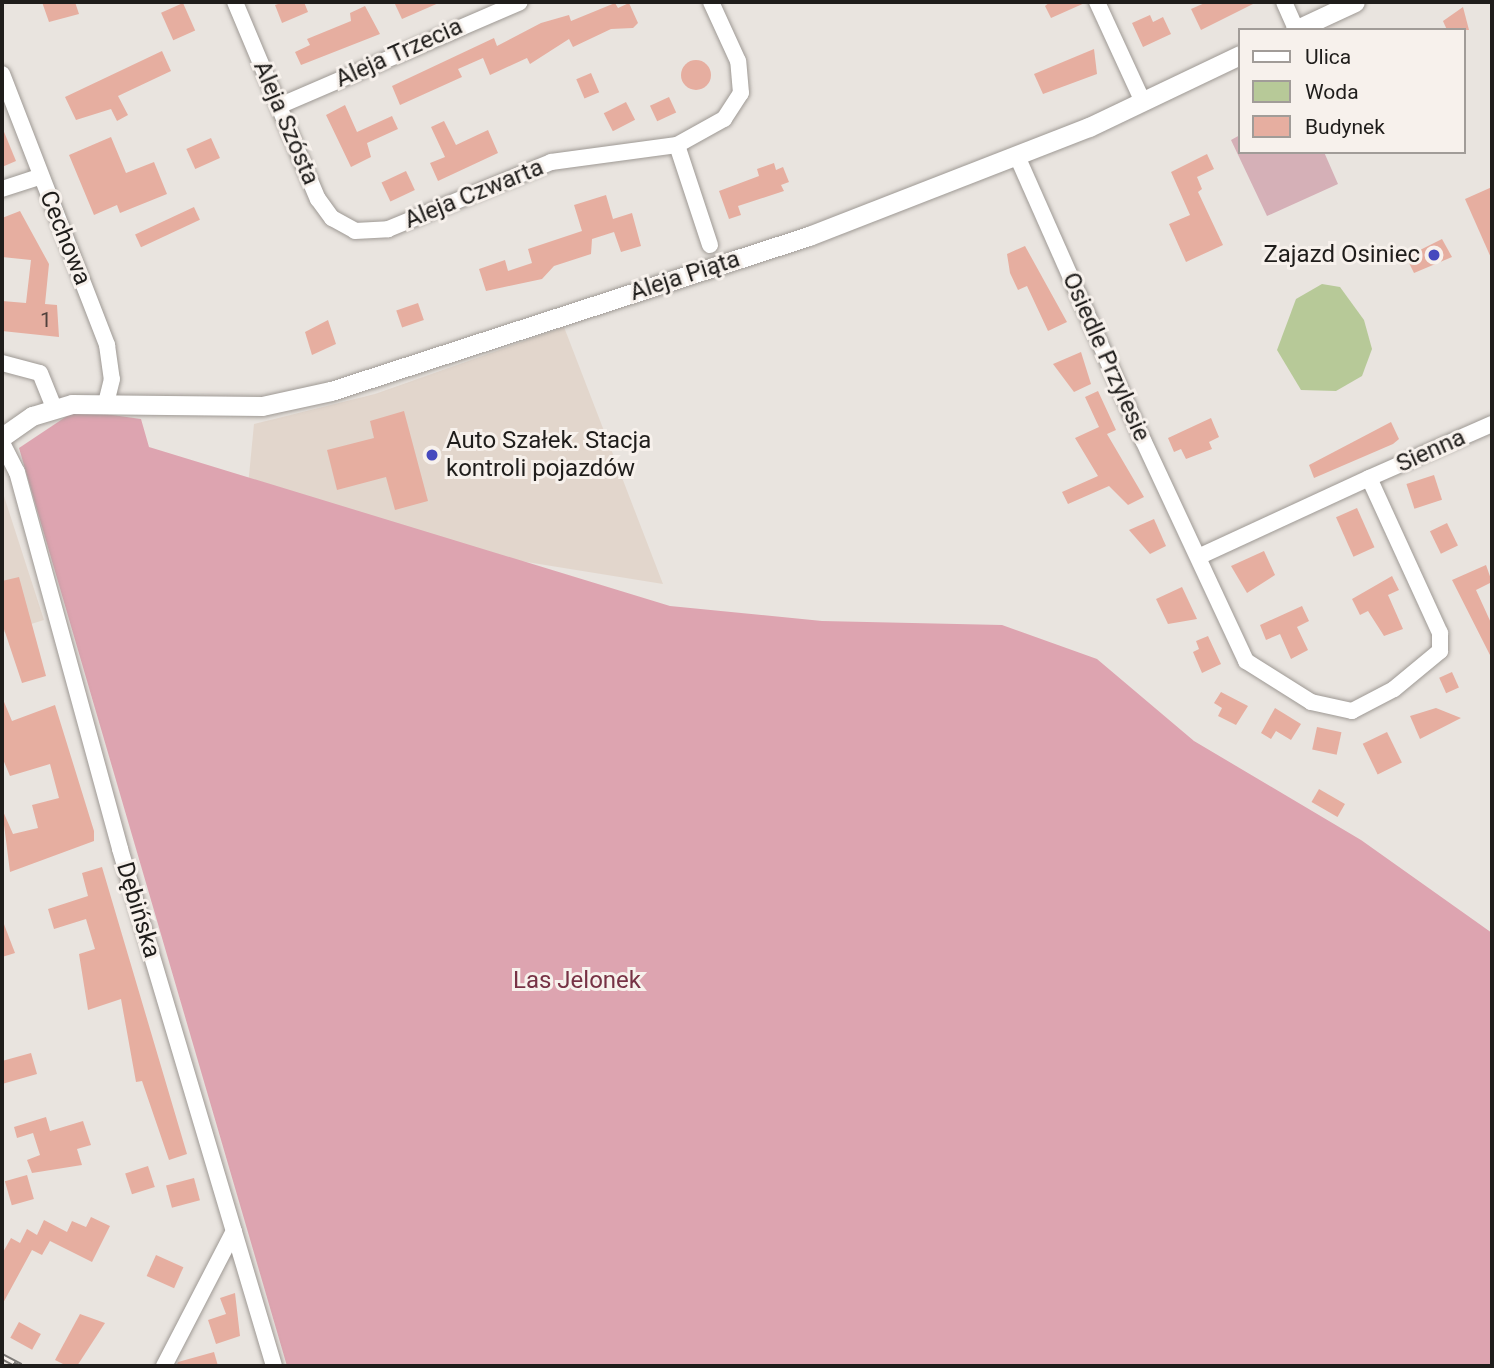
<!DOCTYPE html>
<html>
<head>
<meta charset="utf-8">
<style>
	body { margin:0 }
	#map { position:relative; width:1494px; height:1368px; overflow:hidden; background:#e9e4df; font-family:Roboto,sans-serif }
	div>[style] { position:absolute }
	.built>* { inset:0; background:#e2d6cc }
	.green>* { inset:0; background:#d5b0b7 }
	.forest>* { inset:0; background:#dda4b0 }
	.water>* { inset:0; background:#b7c998 }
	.building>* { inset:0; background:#e6aea0; transform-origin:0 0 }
	.round { border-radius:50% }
	.roads { filter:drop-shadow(0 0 2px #9e9994) drop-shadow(0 0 2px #9e9994) }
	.minor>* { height:16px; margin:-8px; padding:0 8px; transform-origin:8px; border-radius:8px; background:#fff }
	.tertiary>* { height:19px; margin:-9.5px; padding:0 9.5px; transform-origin:9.5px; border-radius:9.5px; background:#fff }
	.rail>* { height:7px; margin-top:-3.5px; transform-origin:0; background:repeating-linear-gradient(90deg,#f7f1ec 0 13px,#7e7b78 0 26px); box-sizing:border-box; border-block:2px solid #7e7b78 }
	.dots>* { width:19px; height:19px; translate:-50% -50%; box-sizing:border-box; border:4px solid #f7f1ec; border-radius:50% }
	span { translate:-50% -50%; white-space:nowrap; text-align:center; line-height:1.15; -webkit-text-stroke:6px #f7f1ec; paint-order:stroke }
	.number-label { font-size:21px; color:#51413c }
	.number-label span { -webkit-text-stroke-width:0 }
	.street-label { font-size:24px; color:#1f1d1b }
	.poi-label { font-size:24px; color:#1f1d1b }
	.right { translate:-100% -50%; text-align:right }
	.left { translate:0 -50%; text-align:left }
	.park-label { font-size:24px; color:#773245 }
	.frame { position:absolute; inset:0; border:4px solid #1f1d1b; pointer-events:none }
	.legend { position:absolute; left:1238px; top:28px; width:228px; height:126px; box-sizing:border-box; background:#f7f1ec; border:2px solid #a19c98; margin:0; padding:9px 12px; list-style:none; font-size:21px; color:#1f1d1b }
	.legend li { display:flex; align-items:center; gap:14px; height:35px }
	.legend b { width:35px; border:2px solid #a19c98 }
</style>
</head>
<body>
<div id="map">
	<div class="built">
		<div style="clip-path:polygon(564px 327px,663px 584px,484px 555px,248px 486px,254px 424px,375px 394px)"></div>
		<div style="clip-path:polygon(2px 490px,44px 620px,2px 633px)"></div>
	</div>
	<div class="green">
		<div style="clip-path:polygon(1240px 135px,1240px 152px,1324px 152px,1338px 184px,1267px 216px,1231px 140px)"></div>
	</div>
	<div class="forest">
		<div style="clip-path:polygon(76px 410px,141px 419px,149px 447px,670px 606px,822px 621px,1002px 625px,1097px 659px,1194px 741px,1361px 840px,1492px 933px,1492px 1366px,287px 1366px,19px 448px)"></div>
	</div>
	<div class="water">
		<div style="clip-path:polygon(1322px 284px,1340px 287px,1364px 320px,1372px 349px,1362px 376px,1336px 391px,1301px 390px,1277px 350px,1296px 299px)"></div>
	</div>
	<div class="building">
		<div style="clip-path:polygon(42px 2px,75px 2px,79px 14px,49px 22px)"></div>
		<div style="clip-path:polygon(284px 2px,304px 2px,308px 12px,282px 23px,275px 5px)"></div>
		<div style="clip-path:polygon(394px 2px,441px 2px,402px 19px)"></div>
		<div style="clip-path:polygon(1050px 2px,1087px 2px,1051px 18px,1045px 6px)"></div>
		<div style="clip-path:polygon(1207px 2px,1257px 2px,1201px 30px,1191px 9px)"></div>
		<div style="left:183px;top:3px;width:30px;height:24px;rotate:66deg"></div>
		<div style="clip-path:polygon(615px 3px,618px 8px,629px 3px,638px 23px,633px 28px,611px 29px,573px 47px,569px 39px,530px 64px,527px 58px,490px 75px,483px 58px,458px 69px,462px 77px,400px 105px,392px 86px,494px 38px,497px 46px,541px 23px,569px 15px,571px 21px)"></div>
		<div style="clip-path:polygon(365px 6px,380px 34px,301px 65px,295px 52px,310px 45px,307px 39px,351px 21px,350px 13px)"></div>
		<div style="clip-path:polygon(1463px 7px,1469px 30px,1447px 30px,1443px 21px)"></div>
		<div style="clip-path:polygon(1150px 15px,1153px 22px,1163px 17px,1171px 34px,1143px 47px,1132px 23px)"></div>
		<div style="clip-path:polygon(1094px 49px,1097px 74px,1043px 94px,1034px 74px)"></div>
		<div style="clip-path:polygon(162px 51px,171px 71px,118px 96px,128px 115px,117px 121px,111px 109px,76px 120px,65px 97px)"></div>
		<div class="round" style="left:681px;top:60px;width:30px;height:30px"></div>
		<div style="left:591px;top:73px;width:21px;height:16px;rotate:67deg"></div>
		<div style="left:669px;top:97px;width:17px;height:21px;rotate:65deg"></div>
		<div style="left:626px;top:102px;width:20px;height:25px;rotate:63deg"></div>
		<div style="clip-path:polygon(345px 105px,357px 132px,392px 116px,398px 129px,367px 143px,371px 157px,351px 167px,326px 115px)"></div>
		<div style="clip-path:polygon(444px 121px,456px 145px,488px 130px,498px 153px,438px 181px,430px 163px,445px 157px,431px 127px)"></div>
		<div style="clip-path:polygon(2px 127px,16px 161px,2px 167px)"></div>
		<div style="clip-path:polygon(111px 137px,126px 173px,154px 162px,167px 194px,120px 213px,117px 205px,94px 215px,69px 155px)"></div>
		<div style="left:211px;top:138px;width:22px;height:27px;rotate:66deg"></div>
		<div style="clip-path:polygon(1207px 154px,1214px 169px,1197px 177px,1202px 189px,1198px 192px,1223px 245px,1186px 262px,1169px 224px,1190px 215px,1171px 172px)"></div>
		<div style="clip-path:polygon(774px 163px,776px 170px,783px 167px,789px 182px,781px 185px,784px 191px,738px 206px,741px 215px,729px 219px,719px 191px,759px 176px,757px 169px)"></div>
		<div style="left:406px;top:171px;width:21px;height:27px;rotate:65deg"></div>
		<div style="clip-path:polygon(1492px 187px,1492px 260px,1465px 199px)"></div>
		<div style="clip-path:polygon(606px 195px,613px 219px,632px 213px,641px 246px,621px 252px,614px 232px,592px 239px,591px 254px,554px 266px,542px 279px,486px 291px,479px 269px,505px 260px,508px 271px,532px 263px,528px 249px,582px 231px,574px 205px)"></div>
		<div style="left:194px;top:207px;width:14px;height:65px;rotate:65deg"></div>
		<div style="clip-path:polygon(20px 211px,49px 264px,45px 304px,57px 305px,59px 337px,2px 331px,2px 301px,26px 303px,31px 260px,2px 257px,2px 218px)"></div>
		<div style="clip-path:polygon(1442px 239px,1452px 257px,1414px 273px,1406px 257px)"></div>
		<div style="clip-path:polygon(1025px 246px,1067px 322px,1048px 331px,1027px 286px,1018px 290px,1010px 273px,1007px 254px)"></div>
		<div style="left:418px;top:303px;width:18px;height:23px;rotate:71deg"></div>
		<div style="clip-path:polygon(328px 320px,336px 344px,312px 355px,305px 332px)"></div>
		<div style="clip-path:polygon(1081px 352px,1091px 384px,1074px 392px,1053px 364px)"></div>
		<div style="clip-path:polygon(1098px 391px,1116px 430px,1107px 434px,1144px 497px,1128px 505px,1109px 486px,1068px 504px,1062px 492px,1098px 476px,1075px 438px,1099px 427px,1085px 397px)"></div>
		<div style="clip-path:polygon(404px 411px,428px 501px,395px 510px,386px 477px,337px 490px,327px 450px,374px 438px,370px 421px)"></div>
		<div style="clip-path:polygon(1211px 418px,1219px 437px,1209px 442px,1212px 449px,1186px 459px,1181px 449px,1174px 452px,1168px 438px)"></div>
		<div style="clip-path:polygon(1391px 422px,1399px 439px,1393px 444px,1314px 478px,1309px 465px)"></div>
		<div style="left:1434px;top:475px;width:26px;height:29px;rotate:72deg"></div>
		<div style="left:1357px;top:508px;width:43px;height:23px;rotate:66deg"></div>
		<div style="clip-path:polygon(1154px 519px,1166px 546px,1150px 554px,1129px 530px)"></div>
		<div style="left:1447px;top:523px;width:25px;height:19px;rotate:64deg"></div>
		<div style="clip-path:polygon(1264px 551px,1275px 575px,1247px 593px,1231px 566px)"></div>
		<div style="clip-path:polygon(1486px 565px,1492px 582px,1476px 590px,1492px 625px,1492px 659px,1452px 580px)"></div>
		<div style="clip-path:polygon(1392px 576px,1399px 590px,1388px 595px,1403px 629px,1384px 636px,1368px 611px,1360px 615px,1352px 599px)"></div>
		<div style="clip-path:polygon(19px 577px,46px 676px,22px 683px,2px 623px,2px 581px)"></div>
		<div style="clip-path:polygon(1182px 587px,1197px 619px,1168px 624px,1156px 599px)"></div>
		<div style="clip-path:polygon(1302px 606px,1309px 621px,1297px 627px,1308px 650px,1291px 659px,1280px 634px,1266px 640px,1260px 625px)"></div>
		<div style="clip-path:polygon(1208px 636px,1221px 664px,1202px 673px,1193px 652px,1199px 649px,1196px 641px)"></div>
		<div style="left:1452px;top:672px;width:17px;height:14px;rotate:66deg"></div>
		<div style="clip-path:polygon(1221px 692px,1248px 706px,1236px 725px,1218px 716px,1222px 708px,1214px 703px)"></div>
		<div style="clip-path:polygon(2px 697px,12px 721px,55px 705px,94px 831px,94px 841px,10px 872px,2px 809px,13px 834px,38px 828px,32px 805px,59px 798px,50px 764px,10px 776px,2px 757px)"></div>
		<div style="clip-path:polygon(1275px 708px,1301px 724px,1291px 740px,1276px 731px,1271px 739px,1261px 733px)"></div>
		<div style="clip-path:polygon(1436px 708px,1461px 718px,1420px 739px,1410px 716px)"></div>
		<div style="left:1317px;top:727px;width:25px;height:23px;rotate:12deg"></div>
		<div style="left:1387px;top:732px;width:34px;height:27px;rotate:64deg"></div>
		<div style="left:1319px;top:789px;width:30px;height:15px;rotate:30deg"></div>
		<div style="clip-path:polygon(102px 867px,187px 1154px,169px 1160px,142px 1081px,136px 1082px,121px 999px,88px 1010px,79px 954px,95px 949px,86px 919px,54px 929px,48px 909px,88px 896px,82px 873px)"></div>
		<div style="clip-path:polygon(2px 919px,15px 953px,2px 957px)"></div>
		<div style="clip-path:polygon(31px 1053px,37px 1074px,2px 1084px,2px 1061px)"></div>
		<div style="clip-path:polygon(46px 1117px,50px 1131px,83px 1121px,91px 1145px,77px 1149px,82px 1165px,32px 1173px,27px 1160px,40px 1155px,33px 1133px,17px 1138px,14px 1127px)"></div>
		<div style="left:148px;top:1166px;width:22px;height:24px;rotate:72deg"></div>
		<div style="left:27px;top:1175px;width:25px;height:23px;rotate:74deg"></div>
		<div style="left:194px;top:1178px;width:23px;height:29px;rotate:75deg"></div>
		<div style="clip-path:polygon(91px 1217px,110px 1226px,92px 1262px,50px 1241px,42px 1255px,32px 1250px,2px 1305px,2px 1254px,11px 1238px,20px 1243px,27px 1229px,37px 1235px,44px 1220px,67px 1232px,72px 1221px,86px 1227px)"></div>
		<div style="left:156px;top:1255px;width:30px;height:23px;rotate:24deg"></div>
		<div style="clip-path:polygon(235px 1293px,240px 1336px,216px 1344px,208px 1320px,226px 1314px,220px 1298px)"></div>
		<div style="clip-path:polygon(80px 1314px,105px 1323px,77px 1366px,67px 1366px,55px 1360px)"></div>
		<div style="left:19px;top:1322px;width:25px;height:18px;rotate:29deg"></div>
		<div style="clip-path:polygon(214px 1352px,218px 1366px,176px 1366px,178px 1362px)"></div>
	</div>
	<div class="roads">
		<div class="minor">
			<div style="left:235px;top:2px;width:214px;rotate:67.2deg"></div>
			<div style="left:318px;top:199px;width:24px;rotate:54deg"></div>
			<div style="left:332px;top:218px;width:26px;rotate:29deg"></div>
			<div style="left:355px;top:231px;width:33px;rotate:-3deg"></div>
			<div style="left:388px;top:229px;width:176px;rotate:-22.3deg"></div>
			<div style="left:551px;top:162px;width:127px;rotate:-7.7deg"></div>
			<div style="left:1097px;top:2px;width:110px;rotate:65.3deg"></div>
			<div style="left:1284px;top:2px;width:30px;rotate:66deg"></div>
			<div style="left:2px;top:74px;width:291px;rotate:68.8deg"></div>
			<div style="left:107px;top:345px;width:34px;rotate:82deg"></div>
			<div style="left:112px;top:379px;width:25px;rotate:104deg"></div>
			<div style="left:279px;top:106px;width:262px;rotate:-23.3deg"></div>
			<div style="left:1017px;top:156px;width:311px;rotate:66.1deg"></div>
			<div style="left:1143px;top:440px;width:244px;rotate:65deg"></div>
			<div style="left:1246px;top:661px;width:77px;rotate:32.2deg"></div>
			<div style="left:1311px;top:702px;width:42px;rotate:12.4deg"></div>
			<div style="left:1352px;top:711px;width:47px;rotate:-27.6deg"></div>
			<div style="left:1394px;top:689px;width:60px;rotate:-39.6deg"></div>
			<div style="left:1440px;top:651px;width:18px;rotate:-90deg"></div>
			<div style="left:1440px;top:633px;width:170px;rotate:-114.6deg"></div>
			<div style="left:1369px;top:478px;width:188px;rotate:155.2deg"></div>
			<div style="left:2px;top:189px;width:40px;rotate:-18deg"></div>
			<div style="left:710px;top:245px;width:105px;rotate:-108.3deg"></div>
			<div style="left:677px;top:145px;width:54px;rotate:-29deg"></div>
			<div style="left:724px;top:119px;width:31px;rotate:-57deg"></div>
			<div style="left:741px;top:93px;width:32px;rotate:-95deg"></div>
			<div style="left:738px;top:61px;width:65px;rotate:-114.6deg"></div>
			<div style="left:2px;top:363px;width:39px;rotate:15deg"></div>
			<div style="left:40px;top:373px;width:38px;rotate:68deg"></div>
			<div style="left:2px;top:443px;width:33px;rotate:63deg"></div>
			<div style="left:17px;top:472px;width:391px;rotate:74.7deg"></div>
			<div style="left:120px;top:849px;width:539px;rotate:73.41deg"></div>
			<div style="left:1369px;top:478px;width:134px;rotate:-23.7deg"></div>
			<div style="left:164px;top:1366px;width:152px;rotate:-62.6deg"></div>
		</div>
		<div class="tertiary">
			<div style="left:1295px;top:30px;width:66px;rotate:-25deg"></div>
			<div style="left:2px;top:437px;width:37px;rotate:-35deg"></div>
			<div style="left:32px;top:416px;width:42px;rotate:-16.7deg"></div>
			<div style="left:72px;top:404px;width:190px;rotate:0.6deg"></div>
			<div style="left:262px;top:406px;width:71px;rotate:-12.3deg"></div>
			<div style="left:331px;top:391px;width:503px;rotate:-17.97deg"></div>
			<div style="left:809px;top:236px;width:300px;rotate:-21.3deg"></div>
			<div style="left:1089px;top:127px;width:167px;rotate:-25.5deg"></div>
		</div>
	</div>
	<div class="rail">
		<div style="left:2px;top:1356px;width:21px;rotate:28deg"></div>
	</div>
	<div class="dots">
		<div style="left:1434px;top:255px;background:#4649be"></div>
		<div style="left:432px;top:455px;background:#4649be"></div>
	</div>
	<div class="number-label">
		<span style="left:46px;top:320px">1</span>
	</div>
	<div class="street-label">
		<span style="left:399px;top:53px;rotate:-24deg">Aleja Trzecia</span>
		<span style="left:286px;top:123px;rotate:67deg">Aleja Szósta</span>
		<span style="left:474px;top:194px;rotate:-22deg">Aleja Czwarta</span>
		<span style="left:65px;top:238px;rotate:68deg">Cechowa</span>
		<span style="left:685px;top:276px;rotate:-18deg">Aleja Piąta</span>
		<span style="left:1106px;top:357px;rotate:66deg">Osiedle Przylesie</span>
		<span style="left:1431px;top:451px;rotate:-24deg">Sienna</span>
		<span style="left:138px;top:910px;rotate:73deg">Dębińska</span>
	</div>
	<div class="poi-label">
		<span class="right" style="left:1420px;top:255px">Zajazd Osiniec</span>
		<span class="left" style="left:446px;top:455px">Auto Szałek. Stacja<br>kontroli pojazdów</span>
	</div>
	<div class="park-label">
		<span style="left:577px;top:981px">Las Jelonek</span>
	</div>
	<div class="frame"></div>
	<ul class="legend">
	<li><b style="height:9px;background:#fff"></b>Ulica</li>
	<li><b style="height:19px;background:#b7c998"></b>Woda</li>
	<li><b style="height:19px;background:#e6aea0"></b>Budynek</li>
	</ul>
</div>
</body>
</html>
